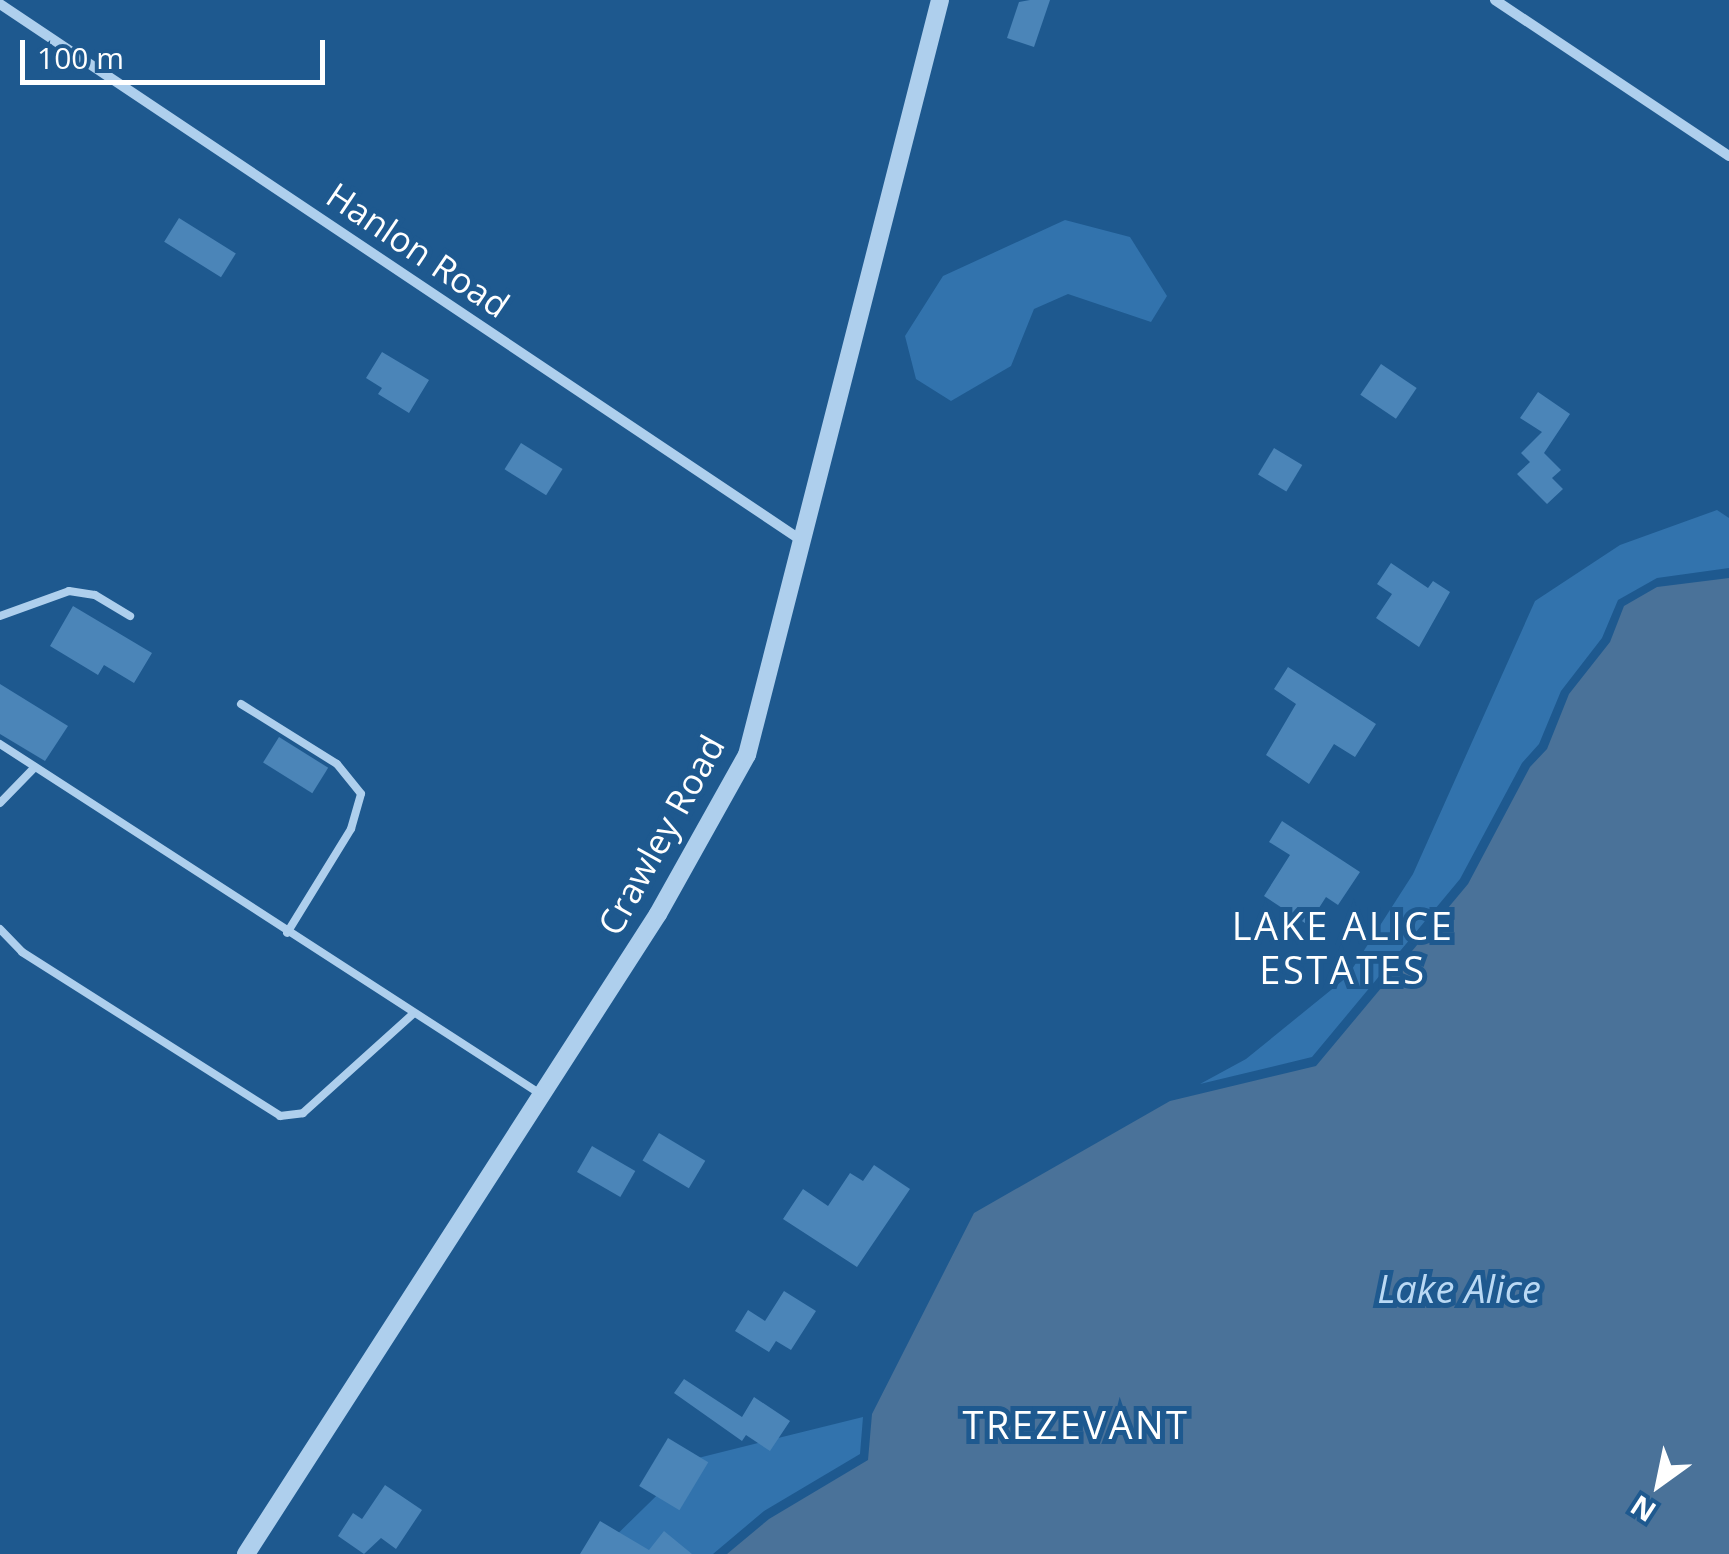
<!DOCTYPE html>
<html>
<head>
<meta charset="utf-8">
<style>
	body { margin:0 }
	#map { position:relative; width:1729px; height:1554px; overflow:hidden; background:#1e598f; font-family:"Open Sans",sans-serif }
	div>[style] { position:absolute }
	.green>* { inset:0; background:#3273ad }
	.water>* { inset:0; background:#4a7299 }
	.building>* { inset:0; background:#4b85b8; transform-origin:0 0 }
	.service>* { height:8px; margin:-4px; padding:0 4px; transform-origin:4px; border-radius:4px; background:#aecfed }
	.minor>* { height:10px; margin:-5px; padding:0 5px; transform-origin:5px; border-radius:5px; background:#aecfed }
	.tertiary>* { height:18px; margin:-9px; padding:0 9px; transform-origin:9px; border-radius:9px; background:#aecfed }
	span { translate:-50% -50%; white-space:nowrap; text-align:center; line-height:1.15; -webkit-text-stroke:10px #1e598f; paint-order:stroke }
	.street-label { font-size:35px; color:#fff }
	.neighbourhood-label { font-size:38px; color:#fff; letter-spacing:2.5px }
	.water-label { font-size:38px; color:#bad9f4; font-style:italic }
	.north { position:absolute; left:1609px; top:1434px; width:100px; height:100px; -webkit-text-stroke:8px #1e598f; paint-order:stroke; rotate:213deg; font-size:28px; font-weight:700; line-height:40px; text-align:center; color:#fff }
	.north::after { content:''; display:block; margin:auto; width:35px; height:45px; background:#fff; clip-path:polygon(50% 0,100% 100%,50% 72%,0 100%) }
	.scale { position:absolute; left:20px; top:40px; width:305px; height:45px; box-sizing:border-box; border:5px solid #fff; border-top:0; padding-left:12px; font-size:30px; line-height:35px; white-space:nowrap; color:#fff; -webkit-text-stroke:8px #1e598f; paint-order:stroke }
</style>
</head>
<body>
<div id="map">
	<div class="green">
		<div style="clip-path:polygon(1065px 220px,1130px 237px,1167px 296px,1151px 322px,1068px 294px,1034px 309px,1011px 366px,951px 401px,916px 379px,905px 336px,943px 276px)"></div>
		<div style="clip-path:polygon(1717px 510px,1729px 518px,1729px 568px,1657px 578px,1618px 600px,1602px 638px,1561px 691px,1539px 744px,1522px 763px,1460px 879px,1312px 1057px,1200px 1084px,1246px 1059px,1347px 977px,1413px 874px,1535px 601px,1620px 545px)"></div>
		<div style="clip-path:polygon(863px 1417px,860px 1454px,764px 1511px,713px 1554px,597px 1554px,694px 1459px)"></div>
	</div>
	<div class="water">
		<div style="clip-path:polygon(1729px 578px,1729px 1554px,727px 1554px,769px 1519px,868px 1460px,872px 1414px,974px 1213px,1170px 1101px,1316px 1066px,1468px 884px,1530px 767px,1547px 749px,1569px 694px,1610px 642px,1624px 606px,1657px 587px)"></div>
	</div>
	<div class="building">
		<div style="clip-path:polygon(1030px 0,1050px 0,1034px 47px,1007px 38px,1019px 2px)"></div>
		<div style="left:179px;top:218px;width:67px;height:28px;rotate:32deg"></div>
		<div style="clip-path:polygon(382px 352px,429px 380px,409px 413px,378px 394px,382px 388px,366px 378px)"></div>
		<div style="left:1381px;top:364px;width:43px;height:37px;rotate:34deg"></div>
		<div style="clip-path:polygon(1538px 392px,1570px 414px,1544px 453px,1561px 470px,1552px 478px,1563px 489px,1547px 504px,1517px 474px,1530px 462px,1521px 453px,1542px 432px,1520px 418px)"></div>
		<div style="left:521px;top:443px;width:49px;height:31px;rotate:32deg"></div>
		<div style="left:1274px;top:448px;width:33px;height:31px;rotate:31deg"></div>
		<div style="clip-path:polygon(1391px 563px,1428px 588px,1433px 581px,1450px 592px,1419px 647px,1376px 618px,1392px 594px,1377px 584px)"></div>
		<div style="clip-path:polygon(73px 606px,152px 653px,134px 683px,104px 665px,98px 675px,50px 646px)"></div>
		<div style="clip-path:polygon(1288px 667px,1376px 724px,1355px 757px,1334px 744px,1309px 784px,1266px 755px,1296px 704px,1274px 689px)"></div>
		<div style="clip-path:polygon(0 684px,68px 726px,45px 761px,0 734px)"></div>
		<div style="left:279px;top:737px;width:58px;height:30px;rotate:32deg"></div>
		<div style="clip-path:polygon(1282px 821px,1360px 872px,1338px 905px,1326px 897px,1308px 925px,1264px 896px,1290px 855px,1269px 842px)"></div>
		<div style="left:659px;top:1133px;width:54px;height:32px;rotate:31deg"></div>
		<div style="left:592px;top:1146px;width:50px;height:30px;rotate:30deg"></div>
		<div style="clip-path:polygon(874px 1165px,910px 1189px,857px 1267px,783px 1219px,803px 1189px,828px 1206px,850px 1173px,863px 1181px)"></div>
		<div style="clip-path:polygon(784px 1291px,816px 1311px,791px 1350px,776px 1341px,769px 1352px,735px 1331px,748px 1310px,765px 1321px)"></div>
		<div style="clip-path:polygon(684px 1379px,742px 1417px,754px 1397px,790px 1421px,770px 1451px,746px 1435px,742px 1441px,674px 1393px)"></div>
		<div style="left:668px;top:1438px;width:47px;height:56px;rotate:31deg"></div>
		<div style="clip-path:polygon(385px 1485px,422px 1510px,396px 1549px,381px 1538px,364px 1554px,338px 1536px,353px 1513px,362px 1519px)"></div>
		<div style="clip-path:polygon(600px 1521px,649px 1550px,664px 1531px,692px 1554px,580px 1554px)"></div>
	</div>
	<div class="service">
		<div style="left:0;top:616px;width:73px;rotate:-19.9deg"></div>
		<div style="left:69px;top:591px;width:26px;rotate:9deg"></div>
		<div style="left:95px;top:595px;width:41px;rotate:31deg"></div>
		<div style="left:241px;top:704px;width:113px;rotate:32deg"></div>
		<div style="left:337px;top:764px;width:38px;rotate:51deg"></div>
		<div style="left:361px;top:794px;width:36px;rotate:106deg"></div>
		<div style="left:351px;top:829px;width:122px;rotate:121.6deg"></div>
		<div style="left:0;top:744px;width:646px;rotate:32.93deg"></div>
		<div style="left:0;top:803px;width:50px;rotate:-45.8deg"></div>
		<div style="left:0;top:929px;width:32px;rotate:46deg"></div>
		<div style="left:22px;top:952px;width:306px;rotate:32.4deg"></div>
		<div style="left:280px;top:1116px;width:23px;rotate:-7deg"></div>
		<div style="left:303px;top:1113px;width:149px;rotate:-42deg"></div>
	</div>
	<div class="minor">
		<div style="left:1495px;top:0;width:281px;rotate:33.7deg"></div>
		<div style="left:0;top:4px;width:967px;rotate:33.79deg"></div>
	</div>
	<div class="tertiary">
		<div style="left:246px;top:1554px;width:761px;rotate:-57.23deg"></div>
		<div style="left:658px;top:914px;width:182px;rotate:-60.8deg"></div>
		<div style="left:747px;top:755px;width:779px;rotate:-75.66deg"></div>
	</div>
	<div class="street-label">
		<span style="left:418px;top:250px;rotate:34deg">Hanlon Road</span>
		<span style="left:661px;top:835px;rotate:-61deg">Crawley Road</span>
	</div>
	<div class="neighbourhood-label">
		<span style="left:1343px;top:948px">LAKE ALICE<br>ESTATES</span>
		<span style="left:1076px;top:1425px">TREZEVANT</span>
	</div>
	<div class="water-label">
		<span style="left:1459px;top:1289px">Lake Alice</span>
	</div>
	<div class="north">N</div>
	<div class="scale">100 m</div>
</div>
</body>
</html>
